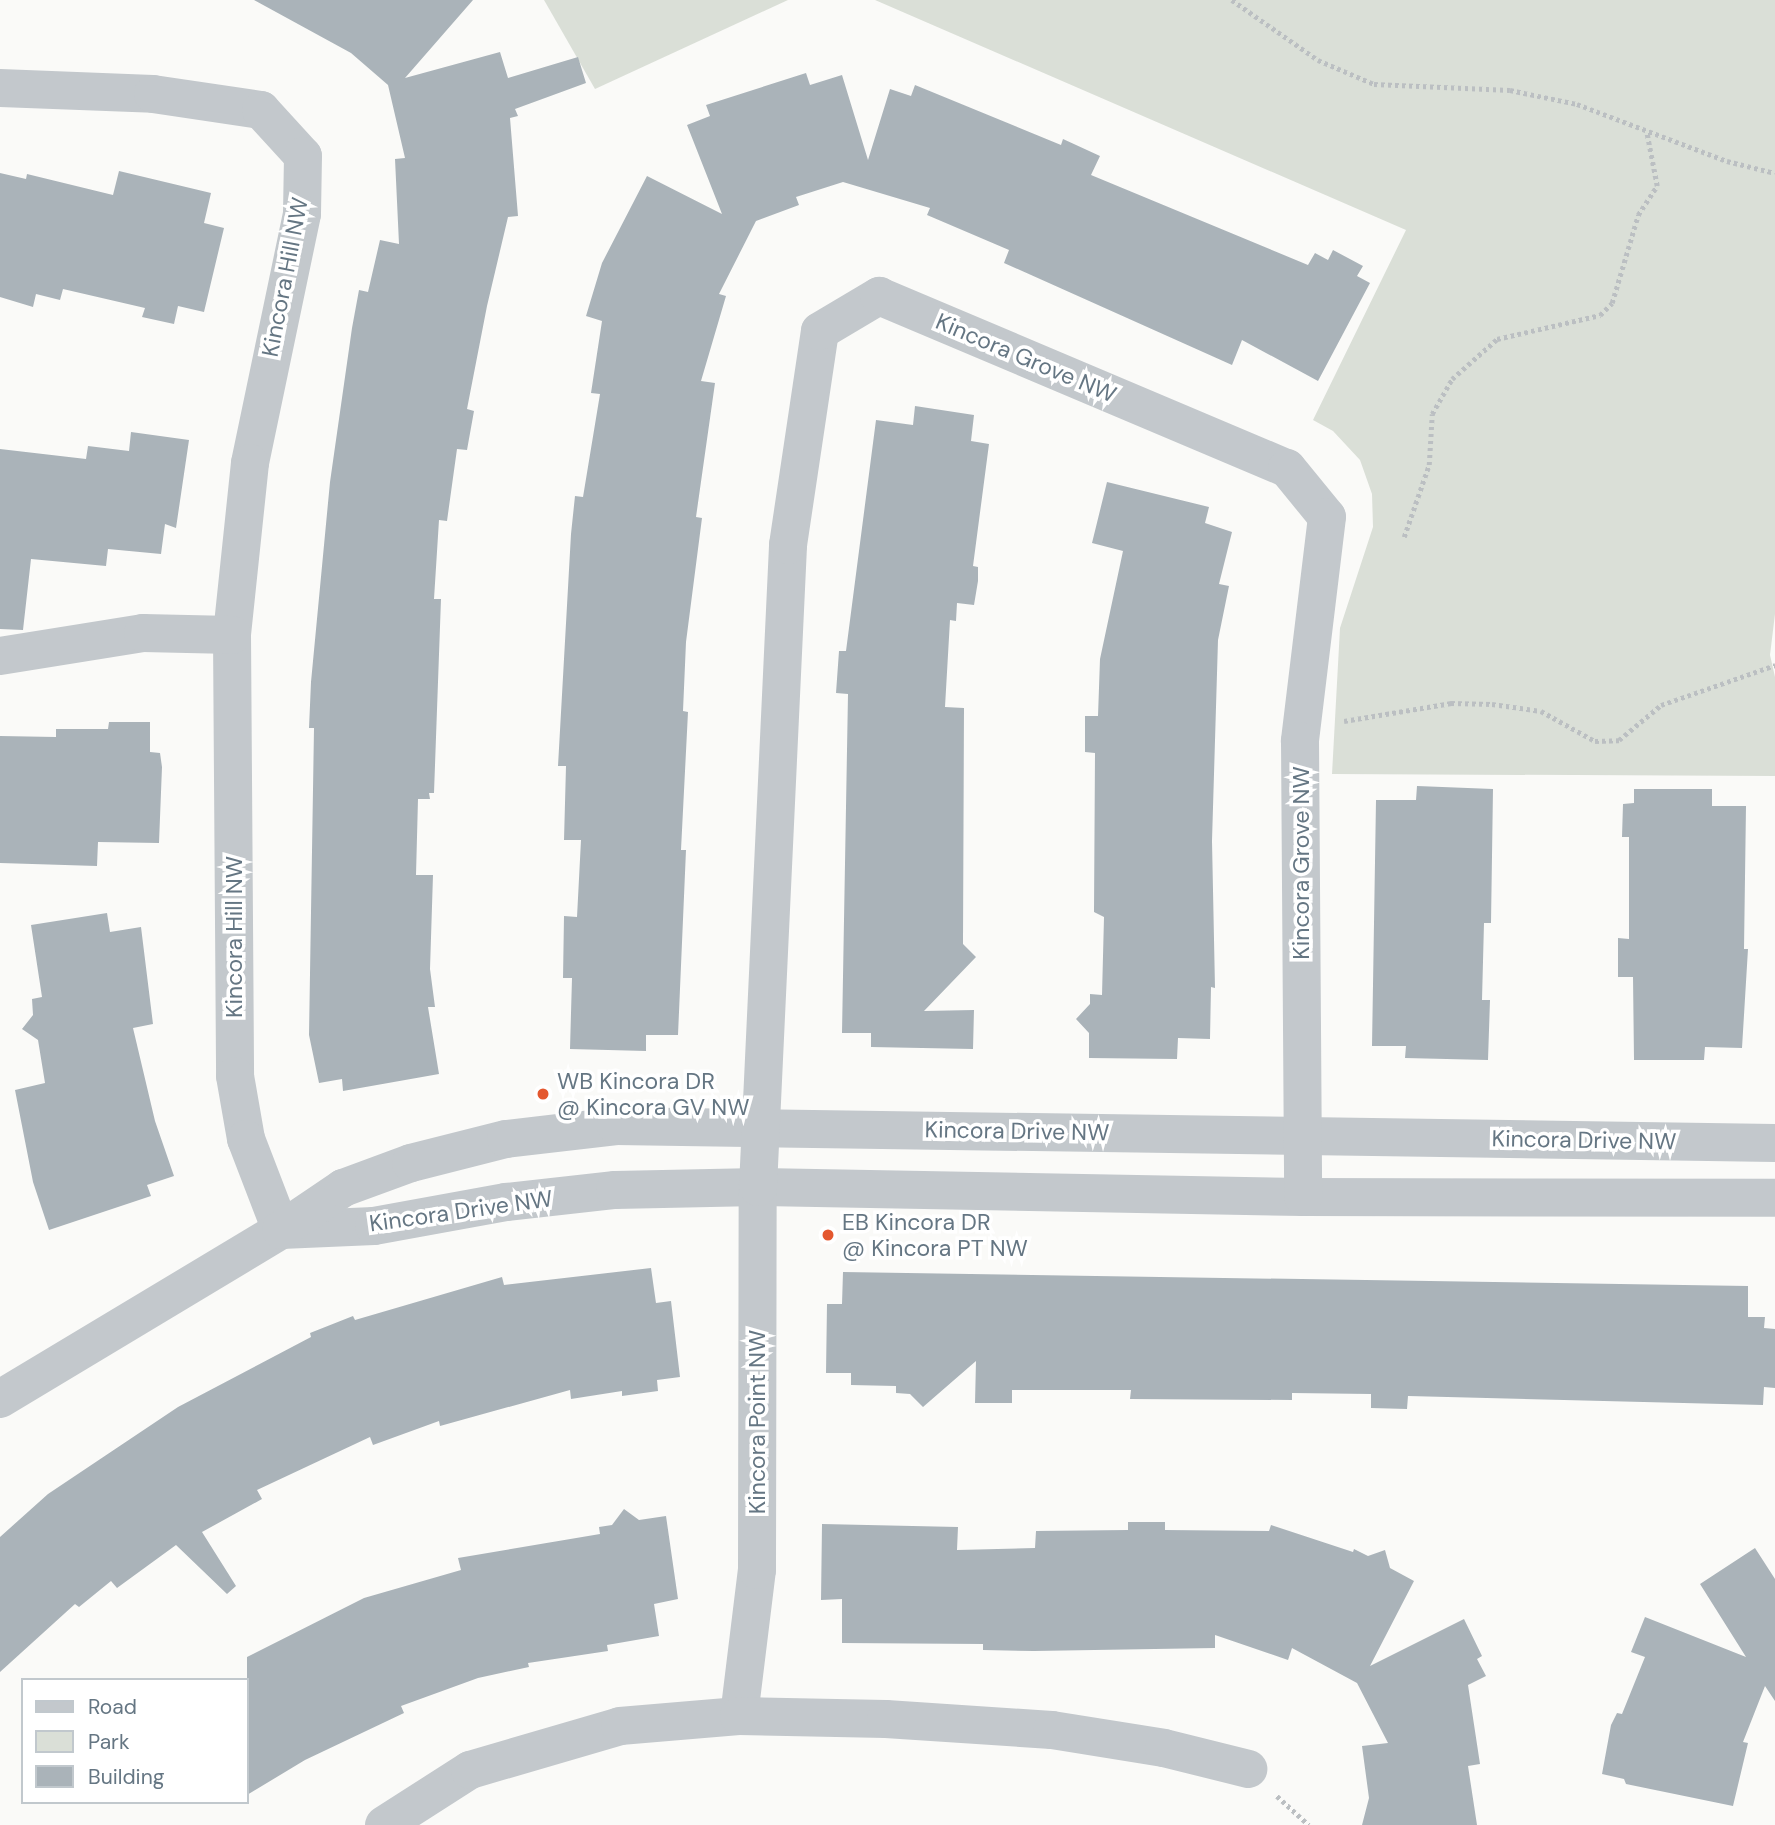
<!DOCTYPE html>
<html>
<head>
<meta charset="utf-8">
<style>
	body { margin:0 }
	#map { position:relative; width:1775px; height:1825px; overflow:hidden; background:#fafaf8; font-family:"DM Sans",sans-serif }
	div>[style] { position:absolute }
	.green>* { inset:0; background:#dadfd7 }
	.building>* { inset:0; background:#aab3b9 }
	.path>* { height:4.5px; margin-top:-2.25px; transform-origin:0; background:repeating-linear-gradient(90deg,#bbbfc2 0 3.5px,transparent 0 7px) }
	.minor>* { height:38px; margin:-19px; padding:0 19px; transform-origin:19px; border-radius:19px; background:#c3c8cc }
	.dots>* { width:19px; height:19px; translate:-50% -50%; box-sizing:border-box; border:4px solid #fff; border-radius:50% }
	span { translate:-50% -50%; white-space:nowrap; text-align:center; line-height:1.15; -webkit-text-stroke:7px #fff; paint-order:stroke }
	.street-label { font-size:23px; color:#657683 }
	.poi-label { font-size:23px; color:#657683 }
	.left { translate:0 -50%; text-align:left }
	.legend { position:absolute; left:21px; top:1678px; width:228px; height:126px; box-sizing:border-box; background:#fff; border:2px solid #c1c8cd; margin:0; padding:9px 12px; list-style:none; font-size:21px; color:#657683 }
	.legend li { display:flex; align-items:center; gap:14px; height:35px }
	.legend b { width:35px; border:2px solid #c1c8cd }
</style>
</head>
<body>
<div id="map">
	<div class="green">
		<div style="clip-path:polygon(544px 0,788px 0,595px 89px)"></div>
		<div style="clip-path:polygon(875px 0,1775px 0,1775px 614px,1770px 655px,1775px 677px,1775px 776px,1332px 774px,1340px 628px,1373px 527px,1372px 494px,1360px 460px,1333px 431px,1313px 420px,1406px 230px)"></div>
	</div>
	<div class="building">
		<div style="clip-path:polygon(254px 0,473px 0,405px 78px,500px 52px,508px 78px,578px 57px,586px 83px,515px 109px,518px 116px,510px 118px,518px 216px,508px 217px,487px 306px,467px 409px,474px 411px,467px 450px,457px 449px,447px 521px,439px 520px,434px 599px,441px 599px,434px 793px,429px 793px,430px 799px,418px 799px,416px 875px,433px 875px,430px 969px,435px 1007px,428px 1007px,439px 1074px,343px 1091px,342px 1079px,319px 1083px,309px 1035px,314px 728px,309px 728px,311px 682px,330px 482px,352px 328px,359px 290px,368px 292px,380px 240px,399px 244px,395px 159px,405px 158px,388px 85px,351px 53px)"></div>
		<div style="clip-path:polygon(806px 73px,810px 85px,842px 75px,868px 160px,890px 89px,911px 96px,915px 85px,1061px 145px,1063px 139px,1100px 156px,1091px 175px,1308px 265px,1315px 253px,1328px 260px,1333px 250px,1363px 266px,1357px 276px,1370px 283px,1318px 381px,1242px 340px,1232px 365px,1004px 263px,1009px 250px,927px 215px,930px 208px,843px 182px,796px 197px,799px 205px,756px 221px,719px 294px,726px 296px,701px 381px,715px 383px,696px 517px,702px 518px,686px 642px,683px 711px,688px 712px,681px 850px,686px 850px,678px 1035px,646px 1035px,646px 1051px,570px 1049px,572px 978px,563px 978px,564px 916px,577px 917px,581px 840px,564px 840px,566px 766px,558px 766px,571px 534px,575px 496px,583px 497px,600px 394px,591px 393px,602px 321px,586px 316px,602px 263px,647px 176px,722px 214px,687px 125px,710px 116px,706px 105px)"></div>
		<div style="clip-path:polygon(119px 171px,211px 193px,204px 223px,224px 228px,204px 312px,178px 306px,174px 324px,142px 317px,145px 308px,63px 289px,60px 300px,36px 294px,33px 307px,0 297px,0 173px,26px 179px,27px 174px,113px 195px)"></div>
		<div style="clip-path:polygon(915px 406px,974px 415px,971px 441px,989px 444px,973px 566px,978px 567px,978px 581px,974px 605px,957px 603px,956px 621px,950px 620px,945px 707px,964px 708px,963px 944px,976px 957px,924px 1011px,974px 1010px,973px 1049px,871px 1047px,871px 1033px,842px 1033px,848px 694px,836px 693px,839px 651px,846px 651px,876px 420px,913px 425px)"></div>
		<div style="clip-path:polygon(131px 432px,189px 440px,176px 528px,165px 524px,161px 554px,108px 549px,106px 566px,31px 559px,23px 630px,0 629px,0 449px,86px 459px,88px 446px,129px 451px)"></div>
		<div style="clip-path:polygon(1107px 482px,1209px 507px,1205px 523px,1232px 532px,1219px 584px,1229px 586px,1218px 640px,1212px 841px,1215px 988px,1211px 987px,1210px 1039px,1178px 1038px,1177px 1059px,1089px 1058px,1089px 1033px,1076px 1019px,1090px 1004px,1090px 994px,1102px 995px,1104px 917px,1094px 912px,1095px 753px,1085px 752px,1085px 716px,1098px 716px,1100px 659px,1123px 551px,1092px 543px)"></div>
		<div style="clip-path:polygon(109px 722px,150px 722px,150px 752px,160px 753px,162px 767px,159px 843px,98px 842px,97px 866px,0 863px,0 736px,56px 737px,56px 729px,108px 729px)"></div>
		<div style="clip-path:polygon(1417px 786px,1493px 789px,1491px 923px,1484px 923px,1482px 1000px,1490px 1000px,1488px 1060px,1405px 1058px,1406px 1046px,1372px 1046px,1376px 800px,1416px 800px)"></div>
		<div style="clip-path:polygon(1634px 789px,1712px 789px,1712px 806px,1746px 806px,1744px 949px,1748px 949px,1742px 1048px,1705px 1047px,1704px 1060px,1634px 1060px,1633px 977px,1618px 977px,1618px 938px,1629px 939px,1629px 837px,1622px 837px,1623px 804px,1634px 803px)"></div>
		<div style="clip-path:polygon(107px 913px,110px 932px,141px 927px,153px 1024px,133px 1028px,155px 1121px,174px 1176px,147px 1185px,151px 1196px,49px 1230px,33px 1182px,15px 1090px,45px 1083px,38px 1040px,22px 1029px,33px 1015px,32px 999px,42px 997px,31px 925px)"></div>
		<div style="clip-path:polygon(651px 1268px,656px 1303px,671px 1301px,680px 1377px,657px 1380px,658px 1391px,622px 1396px,622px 1391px,571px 1399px,570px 1390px,440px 1426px,439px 1421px,373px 1445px,370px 1437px,257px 1490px,262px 1499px,202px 1532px,236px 1586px,227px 1594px,176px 1545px,117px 1588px,111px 1581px,79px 1607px,75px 1604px,0 1672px,0 1537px,48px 1494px,178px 1407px,311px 1337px,310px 1333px,353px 1316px,355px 1320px,502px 1277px,504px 1285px)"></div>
		<div style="clip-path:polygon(843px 1272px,1748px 1286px,1748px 1317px,1765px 1317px,1764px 1328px,1775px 1329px,1775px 1388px,1764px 1387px,1763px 1405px,1408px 1396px,1407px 1409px,1371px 1408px,1371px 1394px,1292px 1393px,1292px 1400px,1130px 1399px,1131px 1390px,1012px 1390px,1012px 1403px,975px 1403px,976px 1361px,923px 1407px,910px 1394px,896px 1393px,896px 1386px,851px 1385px,851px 1373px,826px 1373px,827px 1304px,842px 1304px)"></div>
		<div style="clip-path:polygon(624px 1509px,639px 1520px,666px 1516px,678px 1599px,654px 1604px,659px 1636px,607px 1645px,608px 1651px,528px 1663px,529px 1667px,478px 1678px,401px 1706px,404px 1713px,305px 1760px,247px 1795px,247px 1657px,364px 1598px,461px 1570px,458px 1558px,600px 1534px,599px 1527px,612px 1525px)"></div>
		<div style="clip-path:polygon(1128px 1522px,1165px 1522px,1165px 1530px,1269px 1531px,1271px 1525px,1353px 1552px,1354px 1549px,1368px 1556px,1385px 1550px,1390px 1568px,1414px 1581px,1370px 1666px,1464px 1619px,1482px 1656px,1477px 1659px,1486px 1676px,1468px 1685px,1480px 1764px,1468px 1766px,1477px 1825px,1362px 1825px,1369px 1798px,1362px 1746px,1388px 1743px,1357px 1683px,1292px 1648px,1288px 1660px,1215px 1635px,1215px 1648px,1034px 1651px,983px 1650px,983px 1644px,842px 1643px,842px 1599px,821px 1600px,822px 1524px,958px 1527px,957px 1550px,1035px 1548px,1036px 1531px,1128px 1530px)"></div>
		<div style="clip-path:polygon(1755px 1548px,1775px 1579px,1775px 1701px,1765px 1686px,1743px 1742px,1748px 1743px,1733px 1806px,1626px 1784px,1624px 1779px,1602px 1774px,1611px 1725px,1617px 1713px,1622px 1714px,1645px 1657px,1631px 1652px,1645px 1617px,1746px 1657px,1700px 1584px)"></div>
	</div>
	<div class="path">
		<div style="left:1232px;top:0;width:105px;rotate:34.9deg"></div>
		<div style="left:1318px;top:60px;width:61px;rotate:23.2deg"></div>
		<div style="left:1374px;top:84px;width:136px;rotate:2.5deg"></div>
		<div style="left:1510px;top:90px;width:68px;rotate:11.8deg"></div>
		<div style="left:1577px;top:104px;width:160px;rotate:20.8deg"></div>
		<div style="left:1727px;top:161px;width:49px;rotate:14deg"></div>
		<div style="left:1404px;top:537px;width:76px;rotate:-70.9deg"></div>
		<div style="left:1429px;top:465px;width:51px;rotate:-86.6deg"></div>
		<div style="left:1432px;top:414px;width:40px;rotate:-60.3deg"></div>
		<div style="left:1452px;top:379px;width:60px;rotate:-41.6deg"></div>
		<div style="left:1497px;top:339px;width:106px;rotate:-13.1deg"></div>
		<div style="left:1600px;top:315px;width:17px;rotate:-45deg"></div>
		<div style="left:1612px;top:303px;width:92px;rotate:-73.5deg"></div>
		<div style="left:1638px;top:215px;width:35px;rotate:-57deg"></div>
		<div style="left:1657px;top:186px;width:53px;rotate:-100.9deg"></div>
		<div style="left:1344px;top:721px;width:109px;rotate:-9.5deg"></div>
		<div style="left:1451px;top:703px;width:41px;rotate:1.4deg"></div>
		<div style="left:1492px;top:704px;width:49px;rotate:8.1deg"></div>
		<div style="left:1541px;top:711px;width:62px;rotate:29.1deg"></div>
		<div style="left:1595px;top:741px;width:24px;rotate:-2deg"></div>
		<div style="left:1619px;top:740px;width:55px;rotate:-39.8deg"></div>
		<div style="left:1661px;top:705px;width:121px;rotate:-19.3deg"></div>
		<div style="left:1277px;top:1796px;width:43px;rotate:42.2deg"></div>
	</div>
	<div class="minor">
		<div style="left:0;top:88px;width:153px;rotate:2.2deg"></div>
		<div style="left:153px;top:94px;width:109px;rotate:8.4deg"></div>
		<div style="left:261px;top:110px;width:62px;rotate:47.6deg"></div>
		<div style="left:303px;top:156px;width:58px;rotate:91deg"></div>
		<div style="left:302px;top:214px;width:254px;rotate:101.8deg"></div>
		<div style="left:250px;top:463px;width:173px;rotate:96deg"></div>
		<div style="left:232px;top:635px;width:441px;rotate:89.6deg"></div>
		<div style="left:235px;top:1076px;width:64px;rotate:80.1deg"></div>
		<div style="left:246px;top:1139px;width:97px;rotate:69deg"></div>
		<div style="left:0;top:656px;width:145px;rotate:-9.1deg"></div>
		<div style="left:143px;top:633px;width:89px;rotate:1.3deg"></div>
		<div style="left:281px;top:1230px;width:93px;rotate:-2.5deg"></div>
		<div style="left:374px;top:1226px;width:134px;rotate:-10.3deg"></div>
		<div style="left:506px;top:1202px;width:110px;rotate:-6.3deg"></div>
		<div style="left:615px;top:1190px;width:143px;rotate:-1.2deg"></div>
		<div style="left:758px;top:1187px;width:545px;rotate:1.05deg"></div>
		<div style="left:1303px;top:1197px;width:472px;rotate:0.1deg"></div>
		<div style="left:0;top:1399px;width:328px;rotate:-31deg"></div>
		<div style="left:281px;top:1230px;width:75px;rotate:-34.1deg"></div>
		<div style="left:343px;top:1188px;width:72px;rotate:-20.2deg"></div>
		<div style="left:411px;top:1163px;width:98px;rotate:-14.2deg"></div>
		<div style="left:506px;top:1139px;width:111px;rotate:-6.7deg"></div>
		<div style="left:616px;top:1126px;width:1159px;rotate:0.84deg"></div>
		<div style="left:739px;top:1716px;width:147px;rotate:-83deg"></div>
		<div style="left:757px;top:1570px;width:383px;rotate:-89.9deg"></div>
		<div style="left:758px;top:1187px;width:643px;rotate:-87.32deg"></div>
		<div style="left:788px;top:545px;width:216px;rotate:-81.5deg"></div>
		<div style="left:820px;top:331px;width:69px;rotate:-30.7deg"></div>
		<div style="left:879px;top:296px;width:443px;rotate:22.9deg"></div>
		<div style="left:1287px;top:468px;width:63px;rotate:50.8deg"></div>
		<div style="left:1327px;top:517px;width:226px;rotate:96.9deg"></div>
		<div style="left:1300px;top:741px;width:456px;rotate:89.6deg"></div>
		<div style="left:384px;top:1825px;width:102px;rotate:-32.6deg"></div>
		<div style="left:470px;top:1770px;width:156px;rotate:-16.3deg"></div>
		<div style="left:620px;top:1726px;width:119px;rotate:-4.8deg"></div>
		<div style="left:739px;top:1716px;width:147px;rotate:1.2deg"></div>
		<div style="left:886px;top:1719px;width:166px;rotate:3.8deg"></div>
		<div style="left:1052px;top:1730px;width:113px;rotate:9.1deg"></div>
		<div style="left:1164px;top:1748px;width:87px;rotate:14deg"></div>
	</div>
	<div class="dots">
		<div style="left:543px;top:1094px;background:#e4572e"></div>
		<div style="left:828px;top:1235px;background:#e4572e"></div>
	</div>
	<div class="street-label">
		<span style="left:285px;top:277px;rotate:-79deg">Kincora Hill NW</span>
		<span style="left:1026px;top:358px;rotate:23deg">Kincora Grove NW</span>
		<span style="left:1301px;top:863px;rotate:-90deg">Kincora Grove NW</span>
		<span style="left:234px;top:937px;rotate:-90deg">Kincora Hill NW</span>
		<span style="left:1017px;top:1131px;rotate:1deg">Kincora Drive NW</span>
		<span style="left:1584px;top:1140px;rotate:1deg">Kincora Drive NW</span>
		<span style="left:461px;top:1211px;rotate:-8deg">Kincora Drive NW</span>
		<span style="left:757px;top:1422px;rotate:-90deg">Kincora Point NW</span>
	</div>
	<div class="poi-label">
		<span class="left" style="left:557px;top:1094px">WB Kincora DR<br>@ Kincora GV NW</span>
		<span class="left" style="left:842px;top:1235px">EB Kincora DR<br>@ Kincora PT NW</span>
	</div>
	<ul class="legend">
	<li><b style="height:9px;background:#c3c8cc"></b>Road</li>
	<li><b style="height:19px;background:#dadfd7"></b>Park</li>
	<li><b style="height:19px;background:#aab3b9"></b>Building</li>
	</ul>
</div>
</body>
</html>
